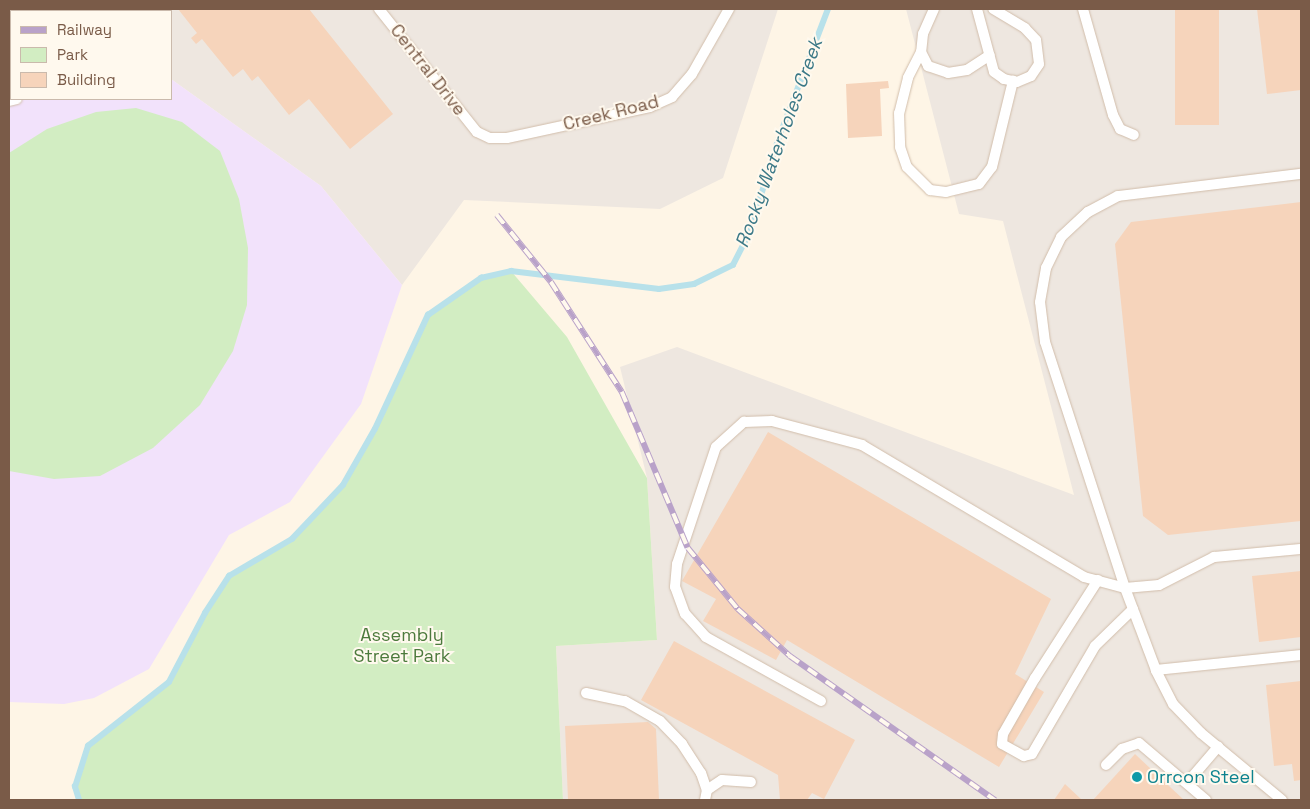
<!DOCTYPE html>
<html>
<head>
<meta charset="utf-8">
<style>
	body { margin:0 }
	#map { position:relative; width:1310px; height:809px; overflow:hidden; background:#fef5e6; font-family:"Space Grotesk",sans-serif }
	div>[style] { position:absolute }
	.industrial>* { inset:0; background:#eee7e0 }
	.education>* { inset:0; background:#f2e2fb }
	.green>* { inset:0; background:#d2edc2 }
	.stream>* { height:5.5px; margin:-2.75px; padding:0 2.75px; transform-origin:2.75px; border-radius:2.75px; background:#b8e1ea }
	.building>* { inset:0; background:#f6d4bb; transform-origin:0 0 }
	.roads { filter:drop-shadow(0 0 1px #d1bdaa) drop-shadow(0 0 1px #d1bdaa) }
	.lane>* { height:10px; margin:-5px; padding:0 5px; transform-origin:5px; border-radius:5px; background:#fff }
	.rail>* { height:5.5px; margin-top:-2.75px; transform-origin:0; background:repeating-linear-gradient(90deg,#fff9ee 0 11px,#b9a2c9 0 22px); box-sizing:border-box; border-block:1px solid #b9a2c9 }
	.dots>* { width:14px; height:14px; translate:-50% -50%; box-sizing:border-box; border:2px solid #fff9ee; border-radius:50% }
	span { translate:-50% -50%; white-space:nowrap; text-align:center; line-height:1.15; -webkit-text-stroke:4px #fff9ee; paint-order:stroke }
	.street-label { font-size:18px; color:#7a5b48 }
	.park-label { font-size:18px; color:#4c7a3c }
	.culture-label { font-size:18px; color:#0d838f }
	.left { translate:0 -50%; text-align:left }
	.water-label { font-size:19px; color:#3c7987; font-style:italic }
	.frame { position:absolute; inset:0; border:10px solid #7a5b48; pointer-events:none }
	.legend { position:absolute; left:10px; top:10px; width:162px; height:90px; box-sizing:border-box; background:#fff9ee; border:1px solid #cabaac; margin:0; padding:6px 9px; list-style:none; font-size:15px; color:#7a5b48 }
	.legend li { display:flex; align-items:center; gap:10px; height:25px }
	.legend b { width:25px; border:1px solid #cabaac }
</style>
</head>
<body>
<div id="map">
	<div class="industrial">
		<div style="clip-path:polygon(18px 9px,778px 9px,723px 178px,660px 209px,464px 200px,402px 285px,321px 186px,171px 79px,171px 11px)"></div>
		<div style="clip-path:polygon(906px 9px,1301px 9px,1301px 800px,563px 800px,556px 646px,657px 640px,647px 478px,620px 367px,677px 347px,1074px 495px,1003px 221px,959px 214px)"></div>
	</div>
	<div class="education">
		<div style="clip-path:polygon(9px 9px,24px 11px,11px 11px,11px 99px,171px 99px,171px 79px,321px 186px,402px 285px,361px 404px,290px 502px,229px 535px,149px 669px,94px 698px,64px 704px,9px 702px)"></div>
	</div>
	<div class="green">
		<div style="clip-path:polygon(136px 108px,182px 122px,220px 151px,239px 199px,248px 248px,247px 305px,233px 351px,200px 405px,153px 448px,100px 476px,54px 479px,9px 471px,9px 153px,47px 129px,96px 112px)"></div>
		<div style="clip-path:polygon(511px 271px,567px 337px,647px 478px,657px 640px,556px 646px,563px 800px,79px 800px,75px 787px,88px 746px,169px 682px,205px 613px,229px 576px,292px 539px,343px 485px,375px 429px,428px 315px,481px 278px)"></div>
	</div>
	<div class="stream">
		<div style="left:79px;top:800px;width:14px;rotate:-107deg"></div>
		<div style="left:75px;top:787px;width:43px;rotate:-72.4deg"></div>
		<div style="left:88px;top:746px;width:103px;rotate:-38.3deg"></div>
		<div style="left:169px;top:682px;width:78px;rotate:-62.4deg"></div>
		<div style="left:205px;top:613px;width:44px;rotate:-57deg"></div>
		<div style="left:229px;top:576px;width:73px;rotate:-30.4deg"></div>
		<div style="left:292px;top:539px;width:74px;rotate:-46.6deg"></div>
		<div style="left:343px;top:485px;width:64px;rotate:-60.3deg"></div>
		<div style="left:375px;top:429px;width:126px;rotate:-65.1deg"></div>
		<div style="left:428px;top:315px;width:65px;rotate:-34.9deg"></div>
		<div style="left:481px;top:278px;width:31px;rotate:-13deg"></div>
		<div style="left:511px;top:271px;width:149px;rotate:6.9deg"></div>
		<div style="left:659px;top:289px;width:35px;rotate:-8deg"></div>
		<div style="left:694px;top:284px;width:43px;rotate:-26deg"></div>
		<div style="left:733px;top:265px;width:38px;rotate:-63deg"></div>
		<div style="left:750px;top:231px;width:95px;rotate:-72.9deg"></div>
		<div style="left:778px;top:140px;width:140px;rotate:-69.1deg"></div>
	</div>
	<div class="building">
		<div style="clip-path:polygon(178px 9px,309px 9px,393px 114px,350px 149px,309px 99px,289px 115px,258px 76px,252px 81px,243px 69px,233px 77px,202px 39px,196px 44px,191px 38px,197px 33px)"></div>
		<div style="left:1175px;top:9px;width:44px;height:116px"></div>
		<div style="clip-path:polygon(1257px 9px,1301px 9px,1301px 90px,1267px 94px)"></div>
		<div style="clip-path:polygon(888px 81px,889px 88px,880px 89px,882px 136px,848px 138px,846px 84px)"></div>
		<div style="clip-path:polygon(1301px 202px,1301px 521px,1168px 535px,1143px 516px,1115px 244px,1131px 222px)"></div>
		<div style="clip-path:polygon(768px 432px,1051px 599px,1015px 674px,1044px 692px,999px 767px,787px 640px,776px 660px,703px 621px,716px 599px,682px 581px)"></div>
		<div style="clip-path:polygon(1301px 571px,1301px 637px,1259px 642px,1252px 576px)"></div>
		<div style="clip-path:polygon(674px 641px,855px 740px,824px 799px,812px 793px,807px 800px,780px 800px,778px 775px,641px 700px)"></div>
		<div style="clip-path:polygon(1301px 681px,1301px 780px,1294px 781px,1292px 764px,1274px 766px,1266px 685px)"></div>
		<div style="clip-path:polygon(648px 722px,656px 729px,659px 800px,568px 800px,565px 726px)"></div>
		<div style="clip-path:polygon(1135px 754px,1184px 800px,1093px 800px)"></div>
		<div style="clip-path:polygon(1065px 784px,1082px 800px,1054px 800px)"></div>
	</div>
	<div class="roads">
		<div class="lane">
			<div style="left:379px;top:9px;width:157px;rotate:51.5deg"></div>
			<div style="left:477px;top:132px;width:14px;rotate:25deg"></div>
			<div style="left:490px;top:138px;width:17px"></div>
			<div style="left:507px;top:138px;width:146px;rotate:-12.2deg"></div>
			<div style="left:650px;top:107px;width:24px;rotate:-24deg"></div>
			<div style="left:672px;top:97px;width:30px;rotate:-49deg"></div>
			<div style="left:692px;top:74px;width:75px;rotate:-60.4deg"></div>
			<div style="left:934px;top:9px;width:27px;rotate:114deg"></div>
			<div style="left:923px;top:34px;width:18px;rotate:96deg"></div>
			<div style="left:921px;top:52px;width:16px;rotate:63deg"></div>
			<div style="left:928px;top:66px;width:21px;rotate:19deg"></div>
			<div style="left:948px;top:73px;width:19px;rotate:-9deg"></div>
			<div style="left:967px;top:70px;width:27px;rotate:-33deg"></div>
			<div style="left:977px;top:9px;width:65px;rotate:74.9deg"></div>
			<div style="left:994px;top:72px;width:12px;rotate:35deg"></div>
			<div style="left:1004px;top:79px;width:13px;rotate:13deg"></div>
			<div style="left:1017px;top:82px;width:15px;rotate:-23deg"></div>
			<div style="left:1031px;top:76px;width:14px;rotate:-56deg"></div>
			<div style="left:1039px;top:64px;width:24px;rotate:-97deg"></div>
			<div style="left:1036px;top:40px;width:16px;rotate:-133deg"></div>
			<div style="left:1025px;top:28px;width:37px;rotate:-149deg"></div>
			<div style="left:1083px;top:9px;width:110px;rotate:74.2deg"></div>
			<div style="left:1113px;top:115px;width:16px;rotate:63deg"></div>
			<div style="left:1120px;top:129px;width:15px;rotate:23deg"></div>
			<div style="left:921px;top:52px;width:29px;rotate:117deg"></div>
			<div style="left:908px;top:78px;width:36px;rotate:104deg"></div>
			<div style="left:899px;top:113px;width:34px;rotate:88deg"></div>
			<div style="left:900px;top:147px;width:21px;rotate:71deg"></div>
			<div style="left:907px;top:167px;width:33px;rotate:45deg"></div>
			<div style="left:930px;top:190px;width:16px;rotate:7deg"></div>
			<div style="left:946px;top:192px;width:34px;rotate:-14deg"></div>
			<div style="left:979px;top:184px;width:21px;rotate:-53deg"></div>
			<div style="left:992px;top:167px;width:89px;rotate:-76.3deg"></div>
			<div style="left:9px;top:101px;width:8px;rotate:-14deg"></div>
			<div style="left:1098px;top:580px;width:117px;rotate:122.7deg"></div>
			<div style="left:1035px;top:678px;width:64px;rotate:119.7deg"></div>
			<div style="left:1003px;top:734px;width:10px;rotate:96deg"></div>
			<div style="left:1002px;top:744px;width:25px;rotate:29deg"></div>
			<div style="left:1024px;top:756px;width:8px;rotate:-14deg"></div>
			<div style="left:1032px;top:754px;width:125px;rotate:-59.7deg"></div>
			<div style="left:1095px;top:646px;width:53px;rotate:-44.2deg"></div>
			<div style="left:1156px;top:670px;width:146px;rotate:-5.9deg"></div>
			<div style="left:586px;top:693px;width:40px;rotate:12deg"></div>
			<div style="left:625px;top:701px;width:40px;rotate:29.7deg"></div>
			<div style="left:660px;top:721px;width:32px;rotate:46deg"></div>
			<div style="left:682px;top:744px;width:35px;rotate:57deg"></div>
			<div style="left:701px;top:773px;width:18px;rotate:71deg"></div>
			<div style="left:821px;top:701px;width:132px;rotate:-150.9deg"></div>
			<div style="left:706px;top:637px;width:31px;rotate:-132deg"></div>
			<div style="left:685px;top:614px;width:29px;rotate:-110deg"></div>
			<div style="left:675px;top:587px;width:23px;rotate:-85deg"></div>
			<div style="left:677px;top:564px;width:123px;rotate:-71.6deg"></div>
			<div style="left:716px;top:447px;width:38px;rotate:-42deg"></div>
			<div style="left:744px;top:422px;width:28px;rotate:-2deg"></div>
			<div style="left:772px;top:421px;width:93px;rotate:14.9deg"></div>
			<div style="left:862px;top:445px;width:258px;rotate:30.7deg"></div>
			<div style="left:1084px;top:577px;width:42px;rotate:15deg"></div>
			<div style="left:1125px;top:588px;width:34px;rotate:-5deg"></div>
			<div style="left:1159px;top:585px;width:62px;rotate:-27deg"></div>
			<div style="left:1214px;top:557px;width:87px;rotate:-5.3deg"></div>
			<div style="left:1106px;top:765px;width:23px;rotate:-45deg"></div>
			<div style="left:1122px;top:749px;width:18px;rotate:-19deg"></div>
			<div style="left:1139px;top:743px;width:88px;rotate:40.4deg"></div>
			<div style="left:1187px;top:783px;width:48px;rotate:-49.3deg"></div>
			<div style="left:705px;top:800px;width:10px;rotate:-79deg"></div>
			<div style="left:707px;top:790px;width:18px;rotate:-34deg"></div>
			<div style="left:722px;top:780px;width:29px;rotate:4deg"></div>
			<div style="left:1282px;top:800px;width:105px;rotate:-140.4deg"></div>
			<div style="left:1201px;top:733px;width:40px;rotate:-134deg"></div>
			<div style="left:1173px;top:704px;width:38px;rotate:-117deg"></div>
			<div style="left:1156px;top:670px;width:88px;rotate:-110.7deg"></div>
			<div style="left:1125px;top:588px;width:259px;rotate:-108deg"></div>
			<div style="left:1045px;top:342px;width:40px;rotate:-97.1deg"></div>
			<div style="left:1040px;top:302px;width:35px;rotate:-80deg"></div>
			<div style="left:1046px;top:268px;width:34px;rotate:-64deg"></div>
			<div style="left:1061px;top:237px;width:37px;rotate:-43deg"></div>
			<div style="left:1088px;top:212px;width:34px;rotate:-28deg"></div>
			<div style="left:1118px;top:196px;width:184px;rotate:-6.9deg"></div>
		</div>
	</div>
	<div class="rail">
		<div style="left:497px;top:215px;width:86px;rotate:51.1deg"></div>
		<div style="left:551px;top:282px;width:131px;rotate:57.2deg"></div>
		<div style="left:622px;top:392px;width:169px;rotate:67.1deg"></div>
		<div style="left:688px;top:548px;width:79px;rotate:50.7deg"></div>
		<div style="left:738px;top:609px;width:70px;rotate:42.1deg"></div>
		<div style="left:790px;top:656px;width:251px;rotate:35.1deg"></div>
	</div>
	<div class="dots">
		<div style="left:1137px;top:777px;background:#0f9aa8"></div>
	</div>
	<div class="street-label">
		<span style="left:428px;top:70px;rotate:52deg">Central Drive</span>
		<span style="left:611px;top:113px;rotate:-14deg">Creek Road</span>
	</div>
	<div class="park-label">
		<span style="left:402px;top:646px">Assembly<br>Street Park</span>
	</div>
	<div class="culture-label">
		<span class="left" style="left:1147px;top:777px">Orrcon Steel</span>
	</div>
	<div class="water-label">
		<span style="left:779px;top:143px;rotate:-70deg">Rocky Waterholes Creek</span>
	</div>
	<div class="frame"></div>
	<ul class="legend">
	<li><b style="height:6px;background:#b9a2c9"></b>Railway</li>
	<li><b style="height:14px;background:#d2edc2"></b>Park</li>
	<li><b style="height:14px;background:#f6d4bb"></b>Building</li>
	</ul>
</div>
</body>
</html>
